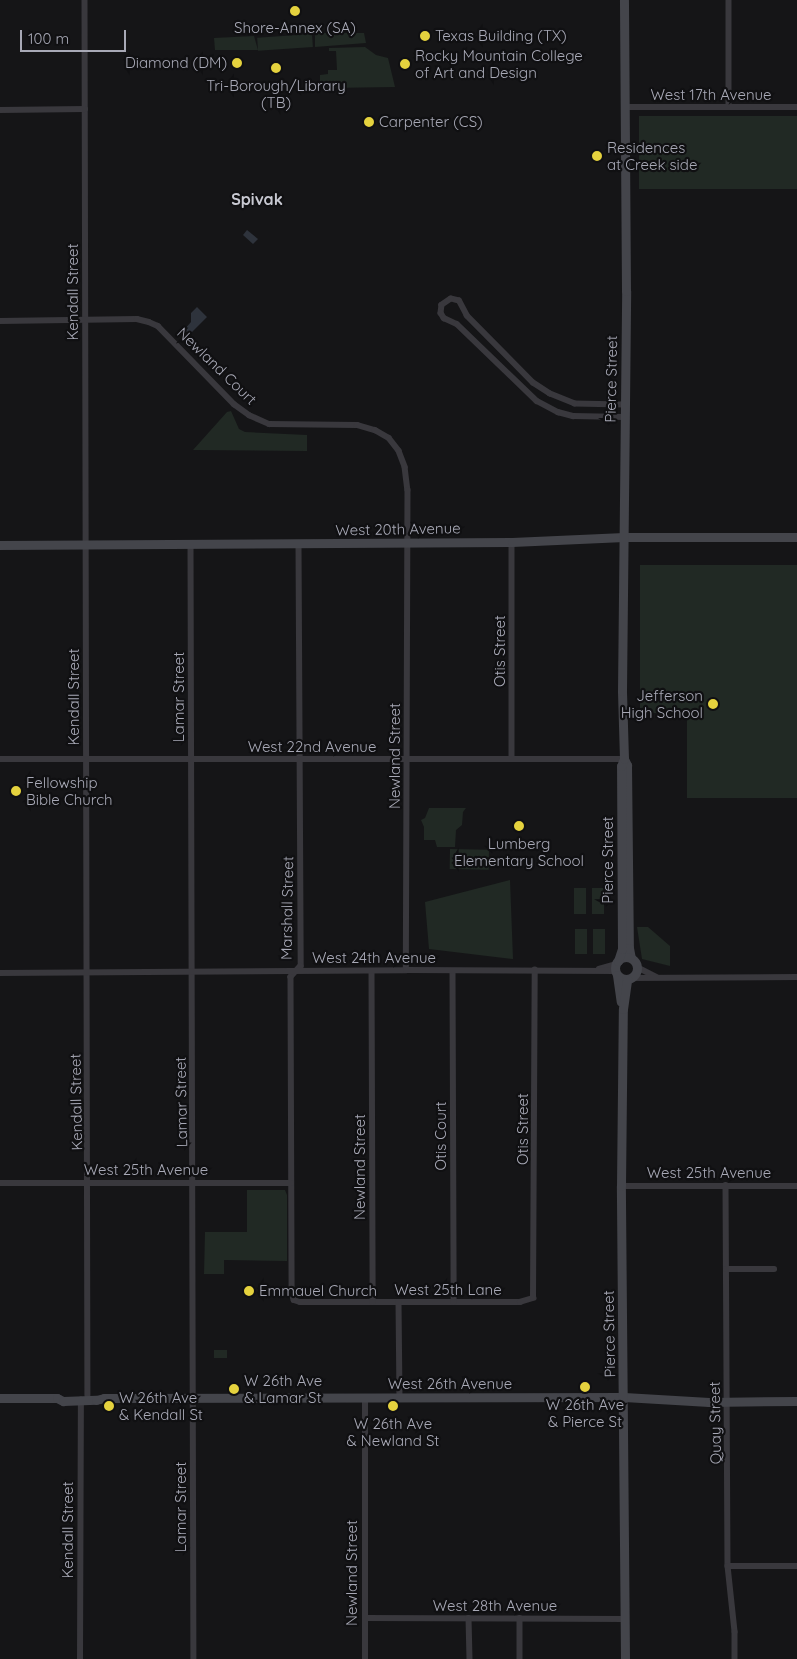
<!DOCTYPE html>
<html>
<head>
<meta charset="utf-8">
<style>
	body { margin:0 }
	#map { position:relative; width:797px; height:1659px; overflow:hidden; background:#151517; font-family:Quicksand,sans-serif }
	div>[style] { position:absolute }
	.green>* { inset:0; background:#212924; transform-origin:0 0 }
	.water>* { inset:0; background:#2e333c }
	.street>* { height:5.5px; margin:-2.75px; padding:0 2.75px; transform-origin:2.75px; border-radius:2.75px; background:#39383d }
	.secondary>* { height:9px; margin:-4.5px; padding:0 4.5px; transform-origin:4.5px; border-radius:4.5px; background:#44454b }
	.secondary>.ring { margin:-4.5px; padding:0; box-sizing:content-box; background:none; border:9px solid #44454b; border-radius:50% }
	.dots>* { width:14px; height:14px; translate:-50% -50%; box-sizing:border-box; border:2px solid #101012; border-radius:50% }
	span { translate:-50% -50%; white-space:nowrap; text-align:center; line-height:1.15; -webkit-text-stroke:4.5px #101012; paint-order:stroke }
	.poi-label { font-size:15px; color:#a8a9b6 }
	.left { translate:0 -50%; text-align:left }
	.right { translate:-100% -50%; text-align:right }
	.street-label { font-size:15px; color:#a8a9b6 }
	.neighbourhood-label { font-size:16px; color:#c8c9d2; font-weight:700 }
	.scale { position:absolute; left:20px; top:30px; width:106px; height:22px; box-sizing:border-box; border:2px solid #a8a9b6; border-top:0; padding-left:6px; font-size:15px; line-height:18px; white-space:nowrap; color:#a8a9b6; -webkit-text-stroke:4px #101012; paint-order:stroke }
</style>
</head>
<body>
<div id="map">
	<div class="green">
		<div style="clip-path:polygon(315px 33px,364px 33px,366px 43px,315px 47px)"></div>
		<div style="left:312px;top:34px;width:13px;height:55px;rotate:86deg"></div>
		<div style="clip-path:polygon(254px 36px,258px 50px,215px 50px,214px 38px)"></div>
		<div style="clip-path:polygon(365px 47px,376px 55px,388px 58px,395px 87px,328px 88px,320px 83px,320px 75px,328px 74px,328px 70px,337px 70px,336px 51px,329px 51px,329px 48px)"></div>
		<div style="left:797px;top:116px;width:73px;height:158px;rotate:90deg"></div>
		<div style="clip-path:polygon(231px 411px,239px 429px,245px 432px,307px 435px,307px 451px,193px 450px,227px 412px)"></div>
		<div style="clip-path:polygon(640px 565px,797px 565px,797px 798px,687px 798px,687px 713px,640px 713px)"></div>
		<div style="clip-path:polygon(429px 808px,466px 808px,463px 812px,462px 825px,456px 830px,455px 847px,437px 847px,435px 840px,424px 840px,424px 827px,421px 820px,425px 818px)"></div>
		<div style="left:450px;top:849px;width:39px;height:20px;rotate:1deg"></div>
		<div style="clip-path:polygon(510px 880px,513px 959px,429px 949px,425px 902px)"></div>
		<div style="left:574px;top:888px;width:12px;height:26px"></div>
		<div style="left:592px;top:888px;width:12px;height:26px"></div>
		<div style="clip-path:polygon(637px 927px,648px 927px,670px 946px,670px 966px,642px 959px)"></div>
		<div style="left:575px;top:929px;width:12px;height:25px"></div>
		<div style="left:593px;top:929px;width:12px;height:25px"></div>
		<div style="clip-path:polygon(247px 1190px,285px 1190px,287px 1195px,287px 1261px,224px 1260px,224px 1274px,204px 1274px,205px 1232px,247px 1232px)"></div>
		<div style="left:214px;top:1350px;width:13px;height:8px"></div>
	</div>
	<div class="water">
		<div style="clip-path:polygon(247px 230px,258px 239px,253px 244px,243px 235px)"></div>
		<div style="clip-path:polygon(197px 307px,207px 317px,189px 335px,184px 330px,191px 322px,191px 313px)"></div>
	</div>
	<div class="street">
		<div style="left:85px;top:0;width:1395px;rotate:89.88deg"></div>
		<div style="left:729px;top:0;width:107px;rotate:90deg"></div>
		<div style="left:625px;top:107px;width:172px"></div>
		<div style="left:0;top:110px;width:85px;rotate:-0.7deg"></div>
		<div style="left:0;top:321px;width:137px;rotate:-0.8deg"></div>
		<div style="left:137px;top:319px;width:12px;rotate:14deg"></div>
		<div style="left:149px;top:322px;width:10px;rotate:24deg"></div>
		<div style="left:158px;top:326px;width:109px;rotate:45.7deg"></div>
		<div style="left:234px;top:404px;width:19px;rotate:36deg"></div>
		<div style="left:249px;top:415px;width:22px;rotate:24deg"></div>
		<div style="left:269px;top:424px;width:88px;rotate:0.7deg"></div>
		<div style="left:357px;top:425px;width:19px;rotate:16deg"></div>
		<div style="left:375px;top:430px;width:16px;rotate:30deg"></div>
		<div style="left:389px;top:438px;width:16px;rotate:52deg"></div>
		<div style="left:399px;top:451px;width:17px;rotate:69deg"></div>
		<div style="left:405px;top:467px;width:23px;rotate:83deg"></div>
		<div style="left:408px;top:490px;width:480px;rotate:90.2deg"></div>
		<div style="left:624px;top:405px;width:49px;rotate:-178.8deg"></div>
		<div style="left:575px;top:404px;width:27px;rotate:-158deg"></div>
		<div style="left:550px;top:394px;width:20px;rotate:-147deg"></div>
		<div style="left:533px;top:383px;width:94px;rotate:-134.6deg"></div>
		<div style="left:467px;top:316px;width:17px;rotate:-118deg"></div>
		<div style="left:459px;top:301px;width:8px;rotate:-166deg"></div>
		<div style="left:451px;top:299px;width:11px;rotate:146deg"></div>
		<div style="left:442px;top:305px;width:8px;rotate:97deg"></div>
		<div style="left:441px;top:313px;width:6px;rotate:59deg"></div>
		<div style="left:444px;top:318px;width:14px;rotate:25deg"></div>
		<div style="left:457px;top:324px;width:111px;rotate:43.9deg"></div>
		<div style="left:537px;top:401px;width:24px;rotate:28deg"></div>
		<div style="left:558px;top:412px;width:16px;rotate:15deg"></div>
		<div style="left:573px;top:416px;width:51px;rotate:1.1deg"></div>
		<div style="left:512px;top:542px;width:217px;rotate:90deg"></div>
		<div style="left:191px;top:544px;width:1115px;rotate:89.85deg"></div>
		<div style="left:299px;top:544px;width:422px;rotate:89.7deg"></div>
		<div style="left:301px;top:966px;width:15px;rotate:132deg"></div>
		<div style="left:291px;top:977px;width:316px;rotate:89.8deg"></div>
		<div style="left:292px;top:1293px;width:7px;rotate:74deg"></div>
		<div style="left:294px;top:1300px;width:6px;rotate:18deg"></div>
		<div style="left:300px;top:1302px;width:220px"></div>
		<div style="left:520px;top:1302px;width:14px;rotate:-17deg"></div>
		<div style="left:533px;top:1298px;width:328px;rotate:-89.7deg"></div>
		<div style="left:0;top:759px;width:624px"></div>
		<div style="left:637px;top:967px;width:22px;rotate:27deg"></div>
		<div style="left:599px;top:969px;width:18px;rotate:-16deg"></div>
		<div style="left:372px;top:971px;width:331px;rotate:89.8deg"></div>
		<div style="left:453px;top:971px;width:331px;rotate:89.8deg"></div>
		<div style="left:0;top:973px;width:406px;rotate:-0.4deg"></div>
		<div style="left:406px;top:970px;width:210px;rotate:0.3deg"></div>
		<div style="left:630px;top:978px;width:167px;rotate:-0.3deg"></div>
		<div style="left:0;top:1183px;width:291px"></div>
		<div style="left:726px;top:1185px;width:381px;rotate:89.7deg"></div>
		<div style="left:728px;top:1566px;width:66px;rotate:83.9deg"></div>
		<div style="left:735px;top:1632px;width:27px;rotate:90deg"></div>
		<div style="left:621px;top:1186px;width:176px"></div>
		<div style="left:726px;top:1269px;width:48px"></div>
		<div style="left:399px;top:1302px;width:96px;rotate:89.4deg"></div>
		<div style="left:728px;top:1566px;width:69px"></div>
		<div style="left:365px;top:1618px;width:260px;rotate:0.2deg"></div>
		<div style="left:469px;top:1618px;width:41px;rotate:88.6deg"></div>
		<div style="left:520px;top:1618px;width:41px;rotate:90deg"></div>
		<div style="left:80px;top:1659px;width:259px;rotate:-89.8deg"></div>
		<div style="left:365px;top:1659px;width:261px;rotate:-90deg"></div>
	</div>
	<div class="secondary">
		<div style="left:0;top:545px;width:512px;rotate:-0.34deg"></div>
		<div style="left:512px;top:542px;width:112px;rotate:-2.6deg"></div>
		<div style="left:624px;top:537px;width:173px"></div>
		<div style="left:624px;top:759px;width:7px;rotate:63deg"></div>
		<div style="left:627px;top:765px;width:183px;rotate:89.4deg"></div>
		<div style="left:629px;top:948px;width:10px;rotate:79deg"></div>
		<div class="ring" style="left:615px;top:957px;width:13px;height:13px"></div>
		<div style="left:618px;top:961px;width:13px;rotate:-72deg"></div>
		<div style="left:622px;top:949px;width:183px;rotate:-90.3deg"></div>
		<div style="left:621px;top:766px;width:8px;rotate:-67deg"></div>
		<div style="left:624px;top:759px;width:68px;rotate:-91.7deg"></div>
		<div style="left:622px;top:691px;width:400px;rotate:-89.4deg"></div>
		<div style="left:626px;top:291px;width:291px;rotate:-90.4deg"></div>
		<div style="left:617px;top:975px;width:27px;rotate:82deg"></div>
		<div style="left:0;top:1398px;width:57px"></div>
		<div style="left:57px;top:1398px;width:7px;rotate:27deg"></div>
		<div style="left:63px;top:1401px;width:33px;rotate:-2deg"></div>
		<div style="left:96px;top:1400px;width:8px;rotate:-14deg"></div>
		<div style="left:104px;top:1398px;width:520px;rotate:-0.11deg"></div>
		<div style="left:624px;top:1397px;width:85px;rotate:3.4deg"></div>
		<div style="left:709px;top:1402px;width:88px;rotate:-0.7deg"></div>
		<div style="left:625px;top:1659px;width:473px;rotate:-90.5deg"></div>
		<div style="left:621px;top:1186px;width:177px;rotate:-89.4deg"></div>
		<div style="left:623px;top:1009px;width:30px;rotate:-82deg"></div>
	</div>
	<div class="dots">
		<div style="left:295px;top:11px;background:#e5d23e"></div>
		<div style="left:425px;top:36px;background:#e5d23e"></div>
		<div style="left:237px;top:63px;background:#e5d23e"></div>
		<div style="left:405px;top:64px;background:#e5d23e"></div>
		<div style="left:276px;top:68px;background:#e5d23e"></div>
		<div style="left:369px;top:122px;background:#e5d23e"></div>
		<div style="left:597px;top:156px;background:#e5d23e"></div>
		<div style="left:713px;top:704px;background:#e5d23e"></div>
		<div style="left:16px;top:791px;background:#e5d23e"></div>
		<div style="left:519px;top:826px;background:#e5d23e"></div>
		<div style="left:249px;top:1291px;background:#e5d23e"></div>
		<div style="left:585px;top:1387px;background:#e5d23e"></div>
		<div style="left:234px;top:1389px;background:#e5d23e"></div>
		<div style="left:109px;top:1406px;background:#e5d23e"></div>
		<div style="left:393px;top:1406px;background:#e5d23e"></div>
	</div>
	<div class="poi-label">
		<span style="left:295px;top:28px">Shore-Annex (SA)</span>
		<span class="left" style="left:435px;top:36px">Texas Building (TX)</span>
		<span class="left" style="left:415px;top:64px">Rocky Mountain College<br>of Art and Design</span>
		<span class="right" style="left:227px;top:63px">Diamond (DM)</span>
		<span style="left:276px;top:94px">Tri-Borough/Library<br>(TB)</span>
		<span class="left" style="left:379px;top:122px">Carpenter (CS)</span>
		<span class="left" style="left:607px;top:156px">Residences<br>at Creek side</span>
		<span class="right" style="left:703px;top:704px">Jefferson<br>High School</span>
		<span class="left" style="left:26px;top:791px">Fellowship<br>Bible Church</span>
		<span style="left:519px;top:852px">Lumberg<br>Elementary School</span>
		<span class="left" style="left:259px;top:1291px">Emmauel Church</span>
		<span class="left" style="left:244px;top:1389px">W 26th Ave<br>&amp; Lamar St</span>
		<span class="left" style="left:119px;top:1406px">W 26th Ave<br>&amp; Kendall St</span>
		<span style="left:585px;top:1413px">W 26th Ave<br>&amp; Pierce St</span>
		<span style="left:393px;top:1432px">W 26th Ave<br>&amp; Newland St</span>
	</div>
	<div class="street-label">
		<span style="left:711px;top:95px">West 17th Avenue</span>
		<span style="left:73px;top:292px;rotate:-90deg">Kendall Street</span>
		<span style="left:217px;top:366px;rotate:44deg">Newland Court</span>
		<span style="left:611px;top:379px;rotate:-89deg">Pierce Street</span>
		<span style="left:398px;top:529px;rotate:-1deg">West 20th Avenue</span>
		<span style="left:500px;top:651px;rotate:-90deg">Otis Street</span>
		<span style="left:74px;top:697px;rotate:-90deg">Kendall Street</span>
		<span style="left:179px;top:697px;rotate:-90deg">Lamar Street</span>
		<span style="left:312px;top:747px">West 22nd Avenue</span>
		<span style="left:395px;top:756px;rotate:-90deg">Newland Street</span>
		<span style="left:608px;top:860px;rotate:-90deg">Pierce Street</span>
		<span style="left:287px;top:908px;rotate:-89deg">Marshall Street</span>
		<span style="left:374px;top:958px">West 24th Avenue</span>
		<span style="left:76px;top:1102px;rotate:-91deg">Kendall Street</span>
		<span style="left:181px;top:1102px;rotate:-91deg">Lamar Street</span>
		<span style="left:523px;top:1129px;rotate:-90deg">Otis Street</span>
		<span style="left:441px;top:1136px;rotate:-90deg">Otis Court</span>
		<span style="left:360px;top:1167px;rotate:-90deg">Newland Street</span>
		<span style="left:146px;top:1170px">West 25th Avenue</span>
		<span style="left:709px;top:1173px">West 25th Avenue</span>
		<span style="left:448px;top:1290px">West 25th Lane</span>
		<span style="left:609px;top:1334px;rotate:-91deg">Pierce Street</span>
		<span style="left:450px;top:1384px">West 26th Avenue</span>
		<span style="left:715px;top:1423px;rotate:-91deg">Quay Street</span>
		<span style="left:181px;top:1507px;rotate:-90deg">Lamar Street</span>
		<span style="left:68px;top:1530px;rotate:-90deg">Kendall Street</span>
		<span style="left:352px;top:1573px;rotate:-90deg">Newland Street</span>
		<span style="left:495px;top:1606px">West 28th Avenue</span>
	</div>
	<div class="neighbourhood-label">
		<span style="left:257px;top:199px">Spivak</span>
	</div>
	<div class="scale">100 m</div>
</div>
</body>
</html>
